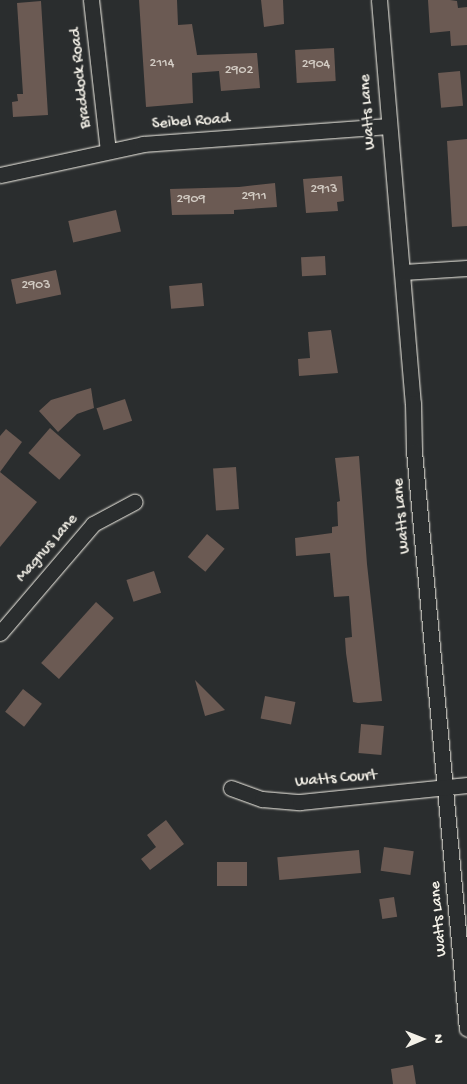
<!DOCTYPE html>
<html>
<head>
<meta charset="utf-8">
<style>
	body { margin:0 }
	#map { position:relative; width:467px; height:1084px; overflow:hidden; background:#2a2d2e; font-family:"Gochi Hand",sans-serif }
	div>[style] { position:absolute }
	.building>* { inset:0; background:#6b5a53; transform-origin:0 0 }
	.roads { filter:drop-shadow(0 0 1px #f4f1e8) drop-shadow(0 0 1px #f4f1e8) }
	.minor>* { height:15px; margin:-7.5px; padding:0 7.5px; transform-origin:7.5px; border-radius:7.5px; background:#2a2d2e }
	span { translate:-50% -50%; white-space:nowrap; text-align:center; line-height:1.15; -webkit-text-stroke:4px #2a2d2e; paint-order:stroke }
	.number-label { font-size:14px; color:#d2cbc3 }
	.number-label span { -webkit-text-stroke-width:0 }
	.street-label { font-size:16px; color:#f4f1e8 }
	.north { position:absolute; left:397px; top:1014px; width:50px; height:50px; -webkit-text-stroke:4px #2a2d2e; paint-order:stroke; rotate:89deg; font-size:14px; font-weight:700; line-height:20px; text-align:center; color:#f4f1e8 }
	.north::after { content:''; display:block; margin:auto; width:18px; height:22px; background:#f4f1e8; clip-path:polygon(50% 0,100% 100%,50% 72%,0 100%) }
</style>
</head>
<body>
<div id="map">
	<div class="building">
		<div style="clip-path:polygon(139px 0,177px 0,178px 25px,192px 24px,197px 55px,257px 53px,260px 88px,221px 91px,219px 71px,192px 73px,193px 103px,146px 107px)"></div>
		<div style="clip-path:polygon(261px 0,283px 0,284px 24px,264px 27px)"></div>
		<div style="clip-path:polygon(428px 0,450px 0,457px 1px,458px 8px,467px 7px,467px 45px,451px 46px,450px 31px,430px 33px)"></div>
		<div style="clip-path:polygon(41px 1px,48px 115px,13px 117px,12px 102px,18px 101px,17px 94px,23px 94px,17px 3px)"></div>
		<div style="left:334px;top:48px;width:33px;height:39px;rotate:87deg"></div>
		<div style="left:460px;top:71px;width:35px;height:22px;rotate:85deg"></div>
		<div style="clip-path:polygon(467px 139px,467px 226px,452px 227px,447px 141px)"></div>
		<div style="clip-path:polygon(342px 176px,344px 201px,337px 202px,338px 211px,306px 213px,303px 179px)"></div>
		<div style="clip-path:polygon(275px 183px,277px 207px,234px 210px,234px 214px,172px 215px,170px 189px,239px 187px)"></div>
		<div style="left:116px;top:210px;width:22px;height:49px;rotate:77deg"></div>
		<div style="left:325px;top:256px;width:19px;height:24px;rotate:87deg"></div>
		<div style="left:56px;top:270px;width:25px;height:46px;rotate:78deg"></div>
		<div style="left:202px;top:283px;width:23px;height:33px;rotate:85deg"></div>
		<div style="clip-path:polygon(331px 330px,338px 373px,299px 376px,298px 359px,310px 358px,308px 332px)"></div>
		<div style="clip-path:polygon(91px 388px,94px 408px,77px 414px,58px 432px,39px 411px,51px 400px)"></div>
		<div style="left:125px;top:399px;width:23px;height:30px;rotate:72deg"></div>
		<div style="left:50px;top:428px;width:41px;height:33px;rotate:41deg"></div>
		<div style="clip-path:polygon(6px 429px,22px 442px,0 472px,0 436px)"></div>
		<div style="clip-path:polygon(359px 456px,367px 564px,382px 701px,358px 703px,353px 702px,346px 653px,345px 638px,352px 637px,349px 596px,334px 597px,330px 553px,296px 556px,295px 538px,332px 533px,332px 527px,338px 526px,337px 502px,340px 501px,335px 458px)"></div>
		<div style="left:236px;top:467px;width:42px;height:23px;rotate:86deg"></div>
		<div style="clip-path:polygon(0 472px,37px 502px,0 547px)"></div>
		<div style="left:207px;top:534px;width:23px;height:30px;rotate:40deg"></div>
		<div style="left:154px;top:571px;width:23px;height:29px;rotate:72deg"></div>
		<div style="left:96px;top:602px;width:24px;height:82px;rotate:42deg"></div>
		<div style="clip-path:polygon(195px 680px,225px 710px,205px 716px)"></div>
		<div style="left:23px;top:689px;width:24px;height:29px;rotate:38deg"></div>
		<div style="left:265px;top:696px;width:31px;height:23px;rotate:11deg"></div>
		<div style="left:361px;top:724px;width:23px;height:29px;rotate:5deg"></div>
		<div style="clip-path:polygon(166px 820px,184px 844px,150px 870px,141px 859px,156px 847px,147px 835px)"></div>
		<div style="left:384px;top:847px;width:30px;height:24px;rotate:8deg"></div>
		<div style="left:359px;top:850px;width:23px;height:82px;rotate:85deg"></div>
		<div style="left:217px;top:862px;width:30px;height:24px"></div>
		<div style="left:394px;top:897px;width:20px;height:15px;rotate:81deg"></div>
		<div style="clip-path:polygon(413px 1065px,416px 1084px,393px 1084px,391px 1069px)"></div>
	</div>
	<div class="roads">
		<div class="minor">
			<div style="left:91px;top:0;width:152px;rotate:83.6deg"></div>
			<div style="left:379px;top:0;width:404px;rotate:85.2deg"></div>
			<div style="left:413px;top:403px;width:48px;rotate:88.8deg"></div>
			<div style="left:414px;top:451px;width:580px;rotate:84.76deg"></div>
			<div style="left:0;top:175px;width:146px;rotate:-12.2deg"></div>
			<div style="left:143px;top:144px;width:246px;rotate:-4.2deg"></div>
			<div style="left:403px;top:272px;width:64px;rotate:-3.6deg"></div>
			<div style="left:0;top:633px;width:143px;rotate:-49.5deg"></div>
			<div style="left:93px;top:524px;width:47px;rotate:-28.2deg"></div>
			<div style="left:231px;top:788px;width:33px;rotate:20deg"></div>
			<div style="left:262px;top:799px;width:38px;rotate:5deg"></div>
			<div style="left:300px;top:802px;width:168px;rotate:-5.8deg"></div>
		</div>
	</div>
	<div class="number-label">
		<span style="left:162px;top:64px">2114</span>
		<span style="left:316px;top:65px">2904</span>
		<span style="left:239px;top:71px">2902</span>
		<span style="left:324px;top:190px">2913</span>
		<span style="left:254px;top:197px">2911</span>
		<span style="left:191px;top:200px">2909</span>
		<span style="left:36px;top:286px">2903</span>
	</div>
	<div class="street-label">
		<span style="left:82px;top:78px;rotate:-96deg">Braddock Road</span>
		<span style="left:369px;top:112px;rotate:-94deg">Watts Lane</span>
		<span style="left:191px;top:123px;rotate:-4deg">Seibel Road</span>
		<span style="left:403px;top:516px;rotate:-95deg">Watts Lane</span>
		<span style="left:48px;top:549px;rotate:-49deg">Magnus Lane</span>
		<span style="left:336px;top:780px;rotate:-5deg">Watts Court</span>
		<span style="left:440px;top:919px;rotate:-95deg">Watts Lane</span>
	</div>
	<div class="north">N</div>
</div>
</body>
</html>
